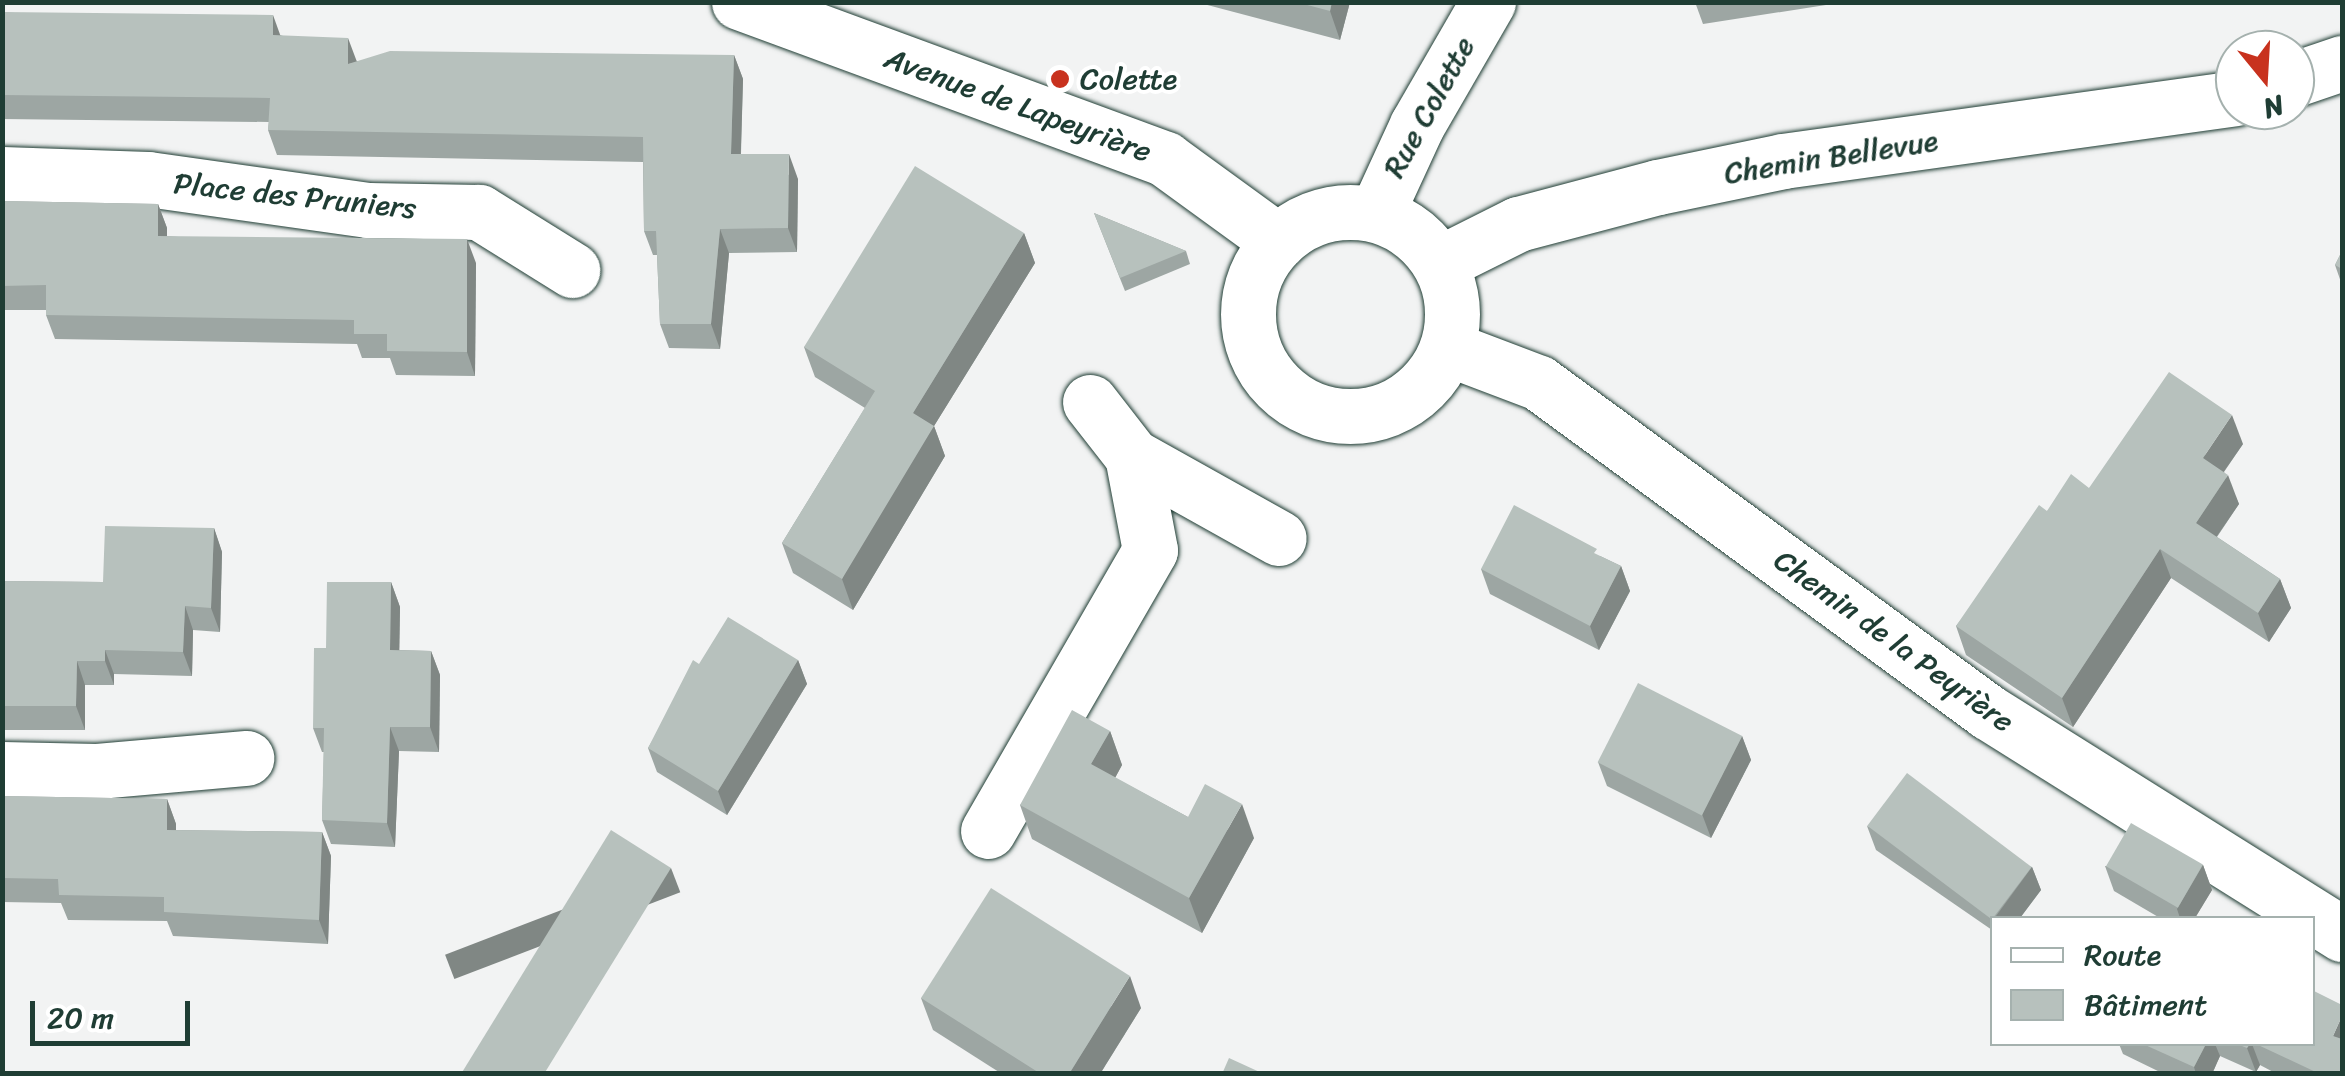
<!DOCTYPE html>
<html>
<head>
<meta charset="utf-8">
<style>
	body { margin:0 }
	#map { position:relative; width:2345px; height:1076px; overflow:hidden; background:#f2f3f3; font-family:Sriracha,sans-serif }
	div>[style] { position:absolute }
	.roads { filter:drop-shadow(0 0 2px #1f3d34) drop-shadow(0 0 2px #1f3d34) }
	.minor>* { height:55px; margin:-27.5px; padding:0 27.5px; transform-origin:27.5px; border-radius:27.5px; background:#fff }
	.minor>.ring { margin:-27.5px; padding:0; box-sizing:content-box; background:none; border:55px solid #fff; border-radius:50% }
	.wall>* { inset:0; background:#9da6a3 }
	.shaded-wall>* { inset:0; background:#808784; transform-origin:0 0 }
	.building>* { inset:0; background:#b7c1bd; transform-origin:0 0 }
	.dots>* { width:28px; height:28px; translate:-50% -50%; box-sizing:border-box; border:5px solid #fff; border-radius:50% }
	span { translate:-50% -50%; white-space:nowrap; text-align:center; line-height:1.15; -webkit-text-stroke:8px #fff; paint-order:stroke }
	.poi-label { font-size:30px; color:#1f3d34 }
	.left { translate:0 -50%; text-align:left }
	.street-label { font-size:30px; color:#1f3d34 }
	.frame { position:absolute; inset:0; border:5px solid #1f3d34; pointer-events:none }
	.legend { position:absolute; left:1990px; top:916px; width:325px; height:130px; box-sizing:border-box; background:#fff; border:2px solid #a5b1ae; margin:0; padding:12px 18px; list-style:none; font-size:30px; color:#1f3d34 }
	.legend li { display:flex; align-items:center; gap:20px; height:50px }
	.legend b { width:50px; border:2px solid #a5b1ae }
	.north { position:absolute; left:2215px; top:30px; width:100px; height:100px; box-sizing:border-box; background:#fff; border:2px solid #a5b1ae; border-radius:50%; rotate:162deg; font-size:28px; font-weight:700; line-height:40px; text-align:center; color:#1f3d34 }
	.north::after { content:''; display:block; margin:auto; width:35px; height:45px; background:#c8321e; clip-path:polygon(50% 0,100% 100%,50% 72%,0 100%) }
	.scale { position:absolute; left:30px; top:1001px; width:160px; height:45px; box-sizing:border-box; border:5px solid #1f3d34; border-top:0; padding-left:12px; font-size:30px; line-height:35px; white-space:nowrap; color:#1f3d34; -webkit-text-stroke:8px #fff; paint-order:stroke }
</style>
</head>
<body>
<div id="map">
	<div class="roads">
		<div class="minor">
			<div style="left:739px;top:2px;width:454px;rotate:20.2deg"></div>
			<div style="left:1165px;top:159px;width:140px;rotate:36deg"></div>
			<div style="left:2295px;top:79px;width:50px;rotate:-18.8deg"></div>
			<div style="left:2px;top:174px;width:146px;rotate:2deg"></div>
			<div style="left:148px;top:179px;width:222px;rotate:8deg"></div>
			<div style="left:368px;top:210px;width:111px;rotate:1deg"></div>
			<div style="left:479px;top:212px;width:110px;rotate:31.9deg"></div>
			<div class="ring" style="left:1248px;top:212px;width:149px;height:149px"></div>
			<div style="left:1376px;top:214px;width:98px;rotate:-65.3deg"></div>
			<div style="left:1417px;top:125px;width:142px;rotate:-60deg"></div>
			<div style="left:1440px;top:263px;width:87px;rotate:-26.6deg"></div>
			<div style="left:1518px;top:224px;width:145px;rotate:-14.8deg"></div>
			<div style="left:1658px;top:187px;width:128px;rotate:-11.7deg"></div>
			<div style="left:1783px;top:161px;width:456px;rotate:-7.9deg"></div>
			<div style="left:1447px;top:348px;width:98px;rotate:20.8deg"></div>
			<div style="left:1539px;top:383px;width:557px;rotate:36.23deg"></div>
			<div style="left:1988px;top:712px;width:418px;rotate:32.1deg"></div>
			<div style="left:1090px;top:402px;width:68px;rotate:52.1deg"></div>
			<div style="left:1132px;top:456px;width:168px;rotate:29.2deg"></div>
			<div style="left:2px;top:769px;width:95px;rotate:1.2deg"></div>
			<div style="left:97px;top:771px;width:150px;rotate:-5deg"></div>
			<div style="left:988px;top:831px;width:324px;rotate:-60deg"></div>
			<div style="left:1150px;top:550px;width:96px;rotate:-100.8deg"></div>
		</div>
	</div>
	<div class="wall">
		<div style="clip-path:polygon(1196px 2px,1350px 2px,1340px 40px)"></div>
		<div style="clip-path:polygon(1695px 2px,1845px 2px,1703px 24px)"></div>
		<div style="clip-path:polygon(2px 12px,280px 35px,357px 61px,734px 55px,743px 79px,741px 154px,798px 179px,797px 252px,729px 253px,720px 349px,669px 348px,660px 324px,657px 255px,653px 255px,644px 231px,643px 162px,277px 155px,268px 130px,269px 122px,2px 119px)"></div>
		<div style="clip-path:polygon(2px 201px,158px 204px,167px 228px,167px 236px,476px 263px,475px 376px,396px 375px,390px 358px,362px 358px,357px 344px,55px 339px,46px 315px,46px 310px,2px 310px)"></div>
		<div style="clip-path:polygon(1094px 213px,1186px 251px,1190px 264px,1125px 291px)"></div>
		<div style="clip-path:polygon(1024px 233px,1035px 263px,934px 426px,945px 456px,853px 610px,793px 573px,782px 543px,865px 408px,815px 377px,804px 347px)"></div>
		<div style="clip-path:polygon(2342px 251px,2342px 285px,2335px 265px)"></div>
		<div style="clip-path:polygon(2243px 444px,2224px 472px,2239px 504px,2217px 537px,2280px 579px,2291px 608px,2269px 642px,2171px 578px,2073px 727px,1966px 655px,1956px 626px,2047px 511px,2089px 488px)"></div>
		<div style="clip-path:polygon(214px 528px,222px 552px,220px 632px,193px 630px,192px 676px,114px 674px,114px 685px,85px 685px,85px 730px,2px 730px,2px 581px,103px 582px)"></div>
		<div style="clip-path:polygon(1600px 556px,1621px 566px,1630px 591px,1599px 650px,1490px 594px,1481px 569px)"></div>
		<div style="clip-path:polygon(391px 582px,400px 607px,399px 650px,431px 651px,440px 675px,439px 752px,399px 751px,395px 847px,331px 844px,322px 820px,324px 752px,322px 752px,313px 728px,326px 648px)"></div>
		<div style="clip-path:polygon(798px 660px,807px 684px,727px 815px,657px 772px,648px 748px,699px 664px)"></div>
		<div style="clip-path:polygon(1110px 731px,1122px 765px,1115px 778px,1188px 817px,1254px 838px,1202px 933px,1032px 839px,1020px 805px)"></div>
		<div style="clip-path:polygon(1742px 736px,1751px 760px,1711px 838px,1607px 786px,1598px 762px)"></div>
		<div style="clip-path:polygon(2px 796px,167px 799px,176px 824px,176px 830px,322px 832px,331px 856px,328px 944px,173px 936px,167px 921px,68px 920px,61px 903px,2px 902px)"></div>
		<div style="clip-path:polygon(1867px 826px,2032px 867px,2041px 890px,2020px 918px,1992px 918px,1992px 930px,1876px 850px)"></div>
		<div style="clip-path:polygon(2203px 865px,2212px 890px,2195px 918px,2160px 918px,2114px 891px,2105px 866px)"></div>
		<div style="clip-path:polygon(921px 998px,1141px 1008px,1100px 1074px,1002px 1074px,933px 1030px)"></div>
		<div style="clip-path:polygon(2119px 1044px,2312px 1044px,2342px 1074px,2277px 1074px,2260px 1065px,2256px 1072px,2220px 1056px,2212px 1074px,2164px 1074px,2123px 1054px)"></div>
	</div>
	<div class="shaded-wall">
		<div style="clip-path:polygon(1332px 2px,1350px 2px,1340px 40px,1330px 11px)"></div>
		<div style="clip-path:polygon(273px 15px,282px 40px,273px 35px)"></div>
		<div style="clip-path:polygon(348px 38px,357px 62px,348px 64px)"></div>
		<div style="clip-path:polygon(734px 55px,743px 79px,740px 178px,731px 154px)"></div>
		<div style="clip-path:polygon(789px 154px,798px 179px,797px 252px,788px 228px)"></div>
		<div style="clip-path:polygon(158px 204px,167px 228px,167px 260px,158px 236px)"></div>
		<div style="clip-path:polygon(720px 229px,729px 253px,720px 349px,711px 324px)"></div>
		<div style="clip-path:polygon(1024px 233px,1035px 263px,934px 426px,945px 456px,853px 610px,842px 579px,913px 413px)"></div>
		<div style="clip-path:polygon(467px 239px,476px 263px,475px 376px,467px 352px)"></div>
		<div style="clip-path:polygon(2232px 415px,2243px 444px,2213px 487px,2203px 458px)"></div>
		<div style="clip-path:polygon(2228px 475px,2239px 504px,2206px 552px,2196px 523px)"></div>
		<div style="clip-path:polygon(214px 528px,222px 552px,220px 632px,211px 608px)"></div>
		<div style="clip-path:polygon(2160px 549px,2171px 578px,2073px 727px,2062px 698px)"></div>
		<div style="clip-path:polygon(1621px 566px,1630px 591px,1599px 650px,1590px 626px)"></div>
		<div style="clip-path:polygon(2280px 579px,2291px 608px,2269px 642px,2258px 613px)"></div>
		<div style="clip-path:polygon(391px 582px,400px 607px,399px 675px,390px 650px)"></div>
		<div style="clip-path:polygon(185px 606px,193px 630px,192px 676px,183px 652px)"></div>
		<div style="clip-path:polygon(105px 650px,114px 674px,114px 685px,105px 661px)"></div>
		<div style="clip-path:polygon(431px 651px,440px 675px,439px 752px,430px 727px)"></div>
		<div style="clip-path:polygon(798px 660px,807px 684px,727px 815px,718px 791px)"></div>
		<div style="clip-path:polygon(77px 661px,85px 685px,85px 730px,76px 706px)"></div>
		<div style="clip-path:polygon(390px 727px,399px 751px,395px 847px,387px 823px)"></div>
		<div style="clip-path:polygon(1110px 731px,1122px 765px,1104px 798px,1091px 764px)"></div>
		<div style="clip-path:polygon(1742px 736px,1751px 760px,1711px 838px,1702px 814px)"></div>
		<div style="clip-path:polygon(167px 799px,176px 824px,176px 855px,167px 830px)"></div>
		<div style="clip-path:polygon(1242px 804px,1254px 838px,1202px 933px,1189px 898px)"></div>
		<div style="clip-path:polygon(322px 832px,331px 856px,328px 944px,319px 920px)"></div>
		<div style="clip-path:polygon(2203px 865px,2212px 890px,2195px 918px,2180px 918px,2177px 909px)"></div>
		<div style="clip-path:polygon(2032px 867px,2041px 890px,2020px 918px,1997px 918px,1996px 916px)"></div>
		<div style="left:671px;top:868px;width:26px;height:242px;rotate:69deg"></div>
		<div style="clip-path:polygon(1130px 976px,1141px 1008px,1100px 1074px,1069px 1074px)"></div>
		<div style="clip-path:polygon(2342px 1016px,2342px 1058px,2333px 1036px)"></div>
		<div style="clip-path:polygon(2206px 1044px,2215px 1044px,2220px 1056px,2212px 1074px,2196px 1074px,2194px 1067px)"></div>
		<div style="clip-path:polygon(2250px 1044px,2252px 1044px,2260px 1065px,2256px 1072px,2247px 1048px)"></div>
	</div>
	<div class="building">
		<div style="clip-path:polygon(1296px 2px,1332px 2px,1330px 11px)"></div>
		<div style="clip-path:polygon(2px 12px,273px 15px,273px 35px,348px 38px,348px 64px,390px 51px,734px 55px,731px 154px,789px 154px,788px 228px,720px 229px,711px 324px,660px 324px,656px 231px,644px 231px,643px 137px,268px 130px,270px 98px,2px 95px)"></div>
		<div style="clip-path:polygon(915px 166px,1024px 233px,913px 413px,934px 426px,842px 579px,782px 543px,875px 391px,804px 347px)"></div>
		<div style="clip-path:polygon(2px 201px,158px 204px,158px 236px,467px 239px,467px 352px,387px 351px,387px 334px,354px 334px,354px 320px,46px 315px,46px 285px,2px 286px)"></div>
		<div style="clip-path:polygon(1094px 213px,1186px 251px,1120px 278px)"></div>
		<div style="clip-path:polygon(2342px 251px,2342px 269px,2335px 265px)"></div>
		<div style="clip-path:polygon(2169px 372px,2232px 415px,2203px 458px,2228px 475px,2196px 523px,2280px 579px,2258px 613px,2160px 549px,2062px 698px,1956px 626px,2039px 505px,2047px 511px,2071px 474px,2089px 488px)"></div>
		<div style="clip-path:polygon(1514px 505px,1597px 549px,1594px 553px,1621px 566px,1590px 626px,1481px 569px)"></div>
		<div style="clip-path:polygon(105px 526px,214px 528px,211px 608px,185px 606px,183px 652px,105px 650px,105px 661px,77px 661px,76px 706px,2px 706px,2px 581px,103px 582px)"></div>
		<div style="clip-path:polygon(327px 582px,391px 582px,390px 650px,431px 651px,430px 727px,390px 727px,387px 823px,322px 820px,324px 728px,313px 728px,314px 648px,326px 648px)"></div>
		<div style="clip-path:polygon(728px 617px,798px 660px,718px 791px,648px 748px,693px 660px,699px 664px)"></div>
		<div style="left:1638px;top:683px;width:117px;height:89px;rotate:27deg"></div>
		<div style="clip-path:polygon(1072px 710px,1110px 731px,1091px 764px,1188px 817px,1205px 784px,1242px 804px,1189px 898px,1020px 805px)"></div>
		<div style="left:1907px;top:773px;width:156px;height:66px;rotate:37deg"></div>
		<div style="clip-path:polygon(2px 796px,167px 799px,167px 830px,322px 832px,319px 920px,164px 912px,164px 897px,59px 895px,58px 879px,2px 878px)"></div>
		<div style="left:2131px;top:823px;width:83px;height:50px;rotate:30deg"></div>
		<div style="clip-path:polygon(611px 830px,671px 868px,544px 1074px,461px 1074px)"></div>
		<div style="clip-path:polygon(991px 888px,1130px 976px,1069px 1074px,1041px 1074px,921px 998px)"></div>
		<div style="clip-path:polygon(2312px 990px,2342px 1005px,2342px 1016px,2333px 1036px,2342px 1039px,2342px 1074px,2320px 1074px,2256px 1044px,2312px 1044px)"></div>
		<div style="clip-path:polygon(2143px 1044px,2206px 1044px,2194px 1067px)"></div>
		<div style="clip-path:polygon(2237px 1044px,2250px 1044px,2247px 1048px)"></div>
		<div style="clip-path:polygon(1229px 1058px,1264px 1074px,1222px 1074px)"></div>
	</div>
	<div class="dots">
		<div style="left:1060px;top:79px;background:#c8321e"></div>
	</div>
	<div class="poi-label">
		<span class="left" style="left:1080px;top:79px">Colette</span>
	</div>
	<div class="street-label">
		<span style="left:1018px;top:105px;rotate:20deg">Avenue de Lapeyrière</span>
		<span style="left:1429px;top:107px;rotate:-61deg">Rue Colette</span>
		<span style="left:1831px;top:157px;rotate:-9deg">Chemin Bellevue</span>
		<span style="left:295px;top:196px;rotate:6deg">Place des Pruniers</span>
		<span style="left:1894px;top:641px;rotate:36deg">Chemin de la Peyrière</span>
	</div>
	<div class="frame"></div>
	<ul class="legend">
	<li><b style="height:12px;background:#fff"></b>Route</li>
	<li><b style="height:28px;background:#b7c1bd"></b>Bâtiment</li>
	</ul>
	<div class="north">N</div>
	<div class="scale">20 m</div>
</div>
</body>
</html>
